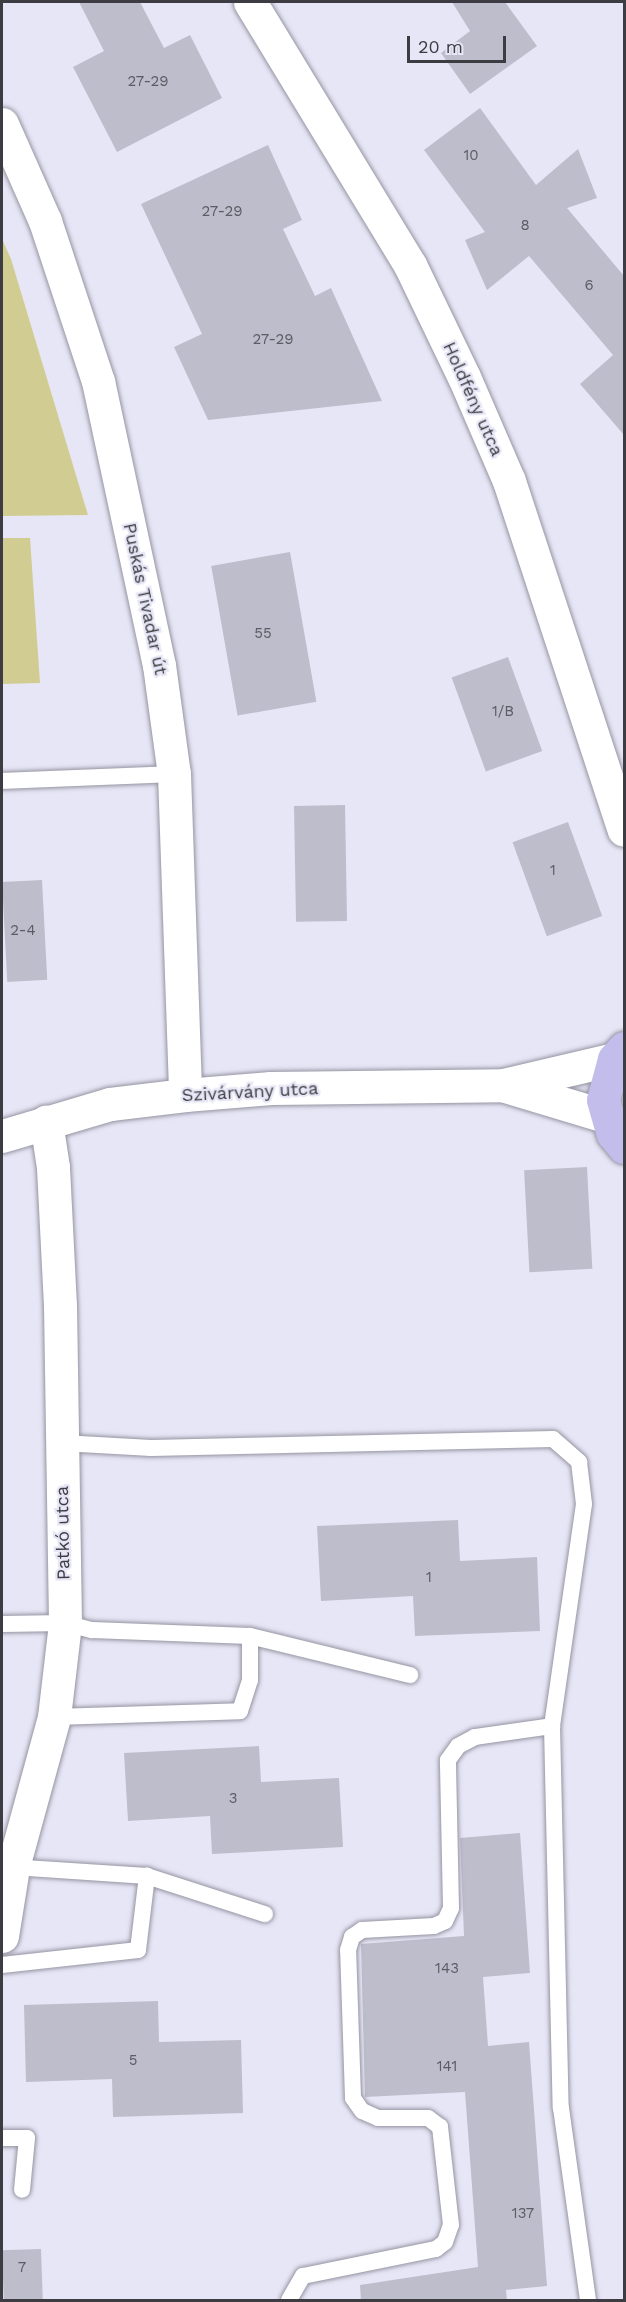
<!DOCTYPE html>
<html>
<head>
<meta charset="utf-8">
<style>
	body { margin:0 }
	#map { position:relative; width:626px; height:2302px; overflow:hidden; background:#e7e6f6; font-family:"Work Sans",sans-serif }
	div>[style] { position:absolute }
	.green>* { inset:0; background:#d1cd92 }
	.building>* { inset:0; background:#bebdcc; transform-origin:0 0 }
	.roads { filter:drop-shadow(0 0 2px #9594a2) drop-shadow(0 0 2px #9594a2) }
	.service>* { height:16px; margin:-8px; padding:0 8px; transform-origin:8px; border-radius:8px; background:#fff }
	.minor>* { height:33px; margin:-16.5px; padding:0 16.5px; transform-origin:16.5px; border-radius:16.5px; background:#fff }
	.tertiary>* { height:33px; margin:-16.5px; padding:0 16.5px; transform-origin:16.5px; border-radius:16.5px; background:#fff }
	.primary>* { height:33px; margin:-16.5px; padding:0 16.5px; transform-origin:16.5px; border-radius:16.5px; background:#c2bdeb }
	span { translate:-50% -50%; white-space:nowrap; text-align:center; line-height:1.15; -webkit-text-stroke:4.5px #e7e6f6; paint-order:stroke }
	.number-label { font-size:15px; color:#5c5c64 }
	.number-label span { -webkit-text-stroke-width:0 }
	.street-label { font-size:18px; color:#3c3c42 }
	.frame { position:absolute; inset:0; border:3px solid #3c3c42; pointer-events:none }
	.scale { position:absolute; left:407px; top:36px; width:99px; height:27px; box-sizing:border-box; border:3px solid #3c3c42; border-top:0; padding-left:8px; font-size:18px; line-height:21px; white-space:nowrap; color:#3c3c42; -webkit-text-stroke:4px #e7e6f6; paint-order:stroke }
</style>
</head>
<body>
<div id="map">
	<div class="green">
		<div style="clip-path:polygon(2px 239px,11px 259px,88px 515px,2px 516px)"></div>
		<div style="clip-path:polygon(2px 538px,30px 538px,40px 683px,2px 684px)"></div>
	</div>
	<div class="building">
		<div style="clip-path:polygon(79px 2px,140px 2px,164px 48px,190px 35px,222px 98px,117px 152px,73px 67px,104px 51px)"></div>
		<div style="clip-path:polygon(452px 2px,505px 2px,537px 46px,470px 94px,441px 53px,470px 31px)"></div>
		<div style="clip-path:polygon(480px 108px,536px 185px,578px 149px,597px 198px,567px 208px,624px 276px,624px 435px,580px 384px,613px 355px,529px 256px,487px 290px,465px 240px,485px 232px,424px 150px)"></div>
		<div style="clip-path:polygon(268px 145px,302px 220px,283px 229px,315px 296px,331px 288px,382px 401px,208px 420px,174px 347px,202px 334px,141px 204px)"></div>
		<div style="left:290px;top:552px;width:152px;height:80px;rotate:80deg"></div>
		<div style="left:508px;top:657px;width:100px;height:60px;rotate:70deg"></div>
		<div style="left:345px;top:805px;width:116px;height:51px;rotate:89deg"></div>
		<div style="left:568px;top:822px;width:100px;height:59px;rotate:70deg"></div>
		<div style="left:42px;top:880px;width:100px;height:40px;rotate:87deg"></div>
		<div style="left:587px;top:1167px;width:102px;height:63px;rotate:87deg"></div>
		<div style="clip-path:polygon(458px 1520px,460px 1561px,537px 1557px,540px 1631px,415px 1636px,413px 1596px,321px 1601px,317px 1526px)"></div>
		<div style="clip-path:polygon(259px 1746px,261px 1782px,339px 1778px,343px 1847px,212px 1854px,210px 1816px,128px 1821px,124px 1753px)"></div>
		<div style="clip-path:polygon(520px 1833px,530px 1973px,483px 1977px,488px 2046px,529px 2042px,547px 2286px,506px 2290px,507px 2301px,361px 2301px,360px 2285px,478px 2267px,465px 2092px,365px 2097px,361px 1944px,464px 1936px,460px 1838px)"></div>
		<div style="clip-path:polygon(158px 2001px,159px 2042px,241px 2040px,243px 2113px,113px 2117px,112px 2079px,26px 2082px,24px 2005px)"></div>
		<div style="left:41px;top:2249px;width:52px;height:39px;rotate:88deg"></div>
	</div>
	<div class="roads">
		<div class="service">
			<div style="left:2px;top:781px;width:172px;rotate:-2.3deg"></div>
			<div style="left:62px;top:1443px;width:89px;rotate:3.2deg"></div>
			<div style="left:151px;top:1448px;width:402px;rotate:-1.3deg"></div>
			<div style="left:553px;top:1439px;width:35px;rotate:41deg"></div>
			<div style="left:579px;top:1462px;width:42px;rotate:83.2deg"></div>
			<div style="left:584px;top:1504px;width:224px;rotate:98.2deg"></div>
			<div style="left:552px;top:1726px;width:382px;rotate:88.7deg"></div>
			<div style="left:561px;top:2108px;width:194px;rotate:82deg"></div>
			<div style="left:2px;top:1624px;width:63px;rotate:-0.9deg"></div>
			<div style="left:65px;top:1623px;width:28px;rotate:15deg"></div>
			<div style="left:92px;top:1630px;width:158px;rotate:2.2deg"></div>
			<div style="left:250px;top:1636px;width:165px;rotate:13.7deg"></div>
			<div style="left:54px;top:1717px;width:186px;rotate:-1.8deg"></div>
			<div style="left:240px;top:1711px;width:33px;rotate:-72deg"></div>
			<div style="left:250px;top:1680px;width:44px;rotate:-90deg"></div>
			<div style="left:147px;top:1876px;width:124px;rotate:17.9deg"></div>
			<div style="left:2px;top:1965px;width:137px;rotate:-6.3deg"></div>
			<div style="left:138px;top:1950px;width:75px;rotate:-83.1deg"></div>
			<div style="left:147px;top:1876px;width:134px;rotate:-176.2deg"></div>
			<div style="left:2px;top:2138px;width:25px"></div>
			<div style="left:27px;top:2138px;width:52px;rotate:95.5deg"></div>
			<div style="left:289px;top:2300px;width:28px;rotate:-60deg"></div>
			<div style="left:303px;top:2276px;width:136px;rotate:-11.5deg"></div>
			<div style="left:436px;top:2249px;width:11px;rotate:-38deg"></div>
			<div style="left:445px;top:2242px;width:18px;rotate:-71deg"></div>
			<div style="left:451px;top:2225px;width:99px;rotate:-96.4deg"></div>
			<div style="left:440px;top:2127px;width:15px;rotate:-143deg"></div>
			<div style="left:428px;top:2118px;width:50px;rotate:180deg"></div>
			<div style="left:378px;top:2118px;width:17px;rotate:-156deg"></div>
			<div style="left:362px;top:2111px;width:16px;rotate:-125deg"></div>
			<div style="left:353px;top:2098px;width:148px;rotate:-91.9deg"></div>
			<div style="left:348px;top:1950px;width:14px;rotate:-73deg"></div>
			<div style="left:352px;top:1937px;width:12px;rotate:-35deg"></div>
			<div style="left:362px;top:1930px;width:72px;rotate:-3.2deg"></div>
			<div style="left:434px;top:1926px;width:12px;rotate:-24deg"></div>
			<div style="left:445px;top:1921px;width:14px;rotate:-65deg"></div>
			<div style="left:451px;top:1908px;width:148px;rotate:-91.2deg"></div>
			<div style="left:448px;top:1760px;width:17px;rotate:-54deg"></div>
			<div style="left:458px;top:1746px;width:19px;rotate:-28deg"></div>
			<div style="left:475px;top:1737px;width:78px;rotate:-8.1deg"></div>
		</div>
		<div class="minor">
			<div style="left:250px;top:2px;width:308px;rotate:58.7deg"></div>
			<div style="left:410px;top:265px;width:124px;rotate:64.3deg"></div>
			<div style="left:464px;top:377px;width:113px;rotate:66.6deg"></div>
			<div style="left:509px;top:481px;width:367px;rotate:71.8deg"></div>
			<div style="left:2px;top:124px;width:106px;rotate:66.1deg"></div>
			<div style="left:45px;top:221px;width:169px;rotate:71.7deg"></div>
			<div style="left:98px;top:381px;width:290px;rotate:77.9deg"></div>
			<div style="left:159px;top:665px;width:110px;rotate:82.2deg"></div>
			<div style="left:174px;top:774px;width:321px;rotate:88deg"></div>
			<div style="left:2px;top:1936px;width:70px;rotate:-80.9deg"></div>
			<div style="left:13px;top:1867px;width:156px;rotate:-74.7deg"></div>
			<div style="left:54px;top:1717px;width:95px;rotate:-83.3deg"></div>
			<div style="left:65px;top:1623px;width:317px;rotate:-90.9deg"></div>
			<div style="left:60px;top:1306px;width:139px;rotate:-92.9deg"></div>
			<div style="left:53px;top:1167px;width:46px;rotate:-98.8deg"></div>
		</div>
		<div class="tertiary">
			<div style="left:505px;top:1086px;width:104px;rotate:16.7deg"></div>
			<div style="left:2px;top:1136px;width:113px;rotate:-16.5deg"></div>
			<div style="left:110px;top:1104px;width:76px;rotate:-6.8deg"></div>
			<div style="left:185px;top:1095px;width:86px;rotate:-4.7deg"></div>
			<div style="left:271px;top:1088px;width:232px;rotate:-0.7deg"></div>
			<div style="left:503px;top:1085px;width:114px;rotate:-13.2deg"></div>
		</div>
		<div class="primary">
			<div style="left:624px;top:1048px;width:15px;rotate:132deg"></div>
			<div style="left:614px;top:1059px;width:42px;rotate:105deg"></div>
			<div style="left:603px;top:1100px;width:35px;rotate:74deg"></div>
			<div style="left:613px;top:1134px;width:17px;rotate:50deg"></div>
		</div>
	</div>
	<div class="number-label">
		<span style="left:148px;top:82px">27-29</span>
		<span style="left:471px;top:156px">10</span>
		<span style="left:222px;top:212px">27-29</span>
		<span style="left:525px;top:226px">8</span>
		<span style="left:589px;top:286px">6</span>
		<span style="left:273px;top:340px">27-29</span>
		<span style="left:263px;top:634px">55</span>
		<span style="left:503px;top:712px">1/B</span>
		<span style="left:553px;top:871px">1</span>
		<span style="left:23px;top:931px">2-4</span>
		<span style="left:429px;top:1578px">1</span>
		<span style="left:233px;top:1799px">3</span>
		<span style="left:447px;top:1969px">143</span>
		<span style="left:133px;top:2061px">5</span>
		<span style="left:447px;top:2067px">141</span>
		<span style="left:523px;top:2214px">137</span>
		<span style="left:22px;top:2268px">7</span>
	</div>
	<div class="street-label">
		<span style="left:473px;top:399px;rotate:66deg">Holdfény utca</span>
		<span style="left:145px;top:599px;rotate:78deg">Puskás Tivadar út</span>
		<span style="left:250px;top:1092px;rotate:-3deg">Szivárvány utca</span>
		<span style="left:63px;top:1533px;rotate:-91deg">Patkó utca</span>
	</div>
	<div class="frame"></div>
	<div class="scale">20 m</div>
</div>
</body>
</html>
